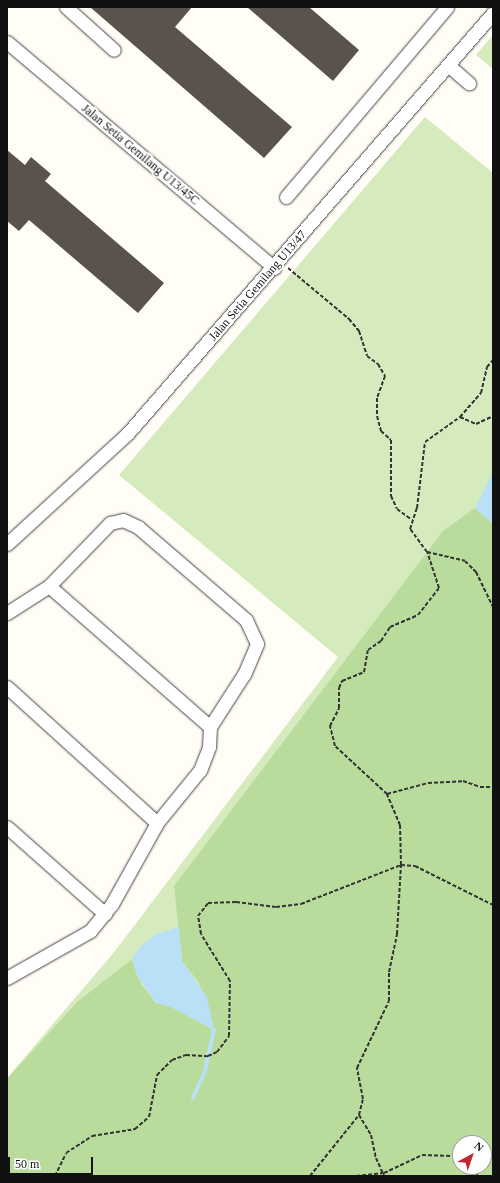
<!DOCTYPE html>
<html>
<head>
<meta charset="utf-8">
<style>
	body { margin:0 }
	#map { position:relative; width:500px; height:1183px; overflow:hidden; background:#fffdf5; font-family:Georgia,serif }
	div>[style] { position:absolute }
	.green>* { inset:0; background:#d5ebbd }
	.forest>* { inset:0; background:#b9dc9c }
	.water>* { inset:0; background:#b9e0f7 }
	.stream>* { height:3.5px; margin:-1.75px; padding:0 1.75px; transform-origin:1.75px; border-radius:1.75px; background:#b9e0f7 }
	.building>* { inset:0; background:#5a524d }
	.path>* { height:2px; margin-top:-1px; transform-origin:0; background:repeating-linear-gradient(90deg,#333 0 4px,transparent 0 6px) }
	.roads { filter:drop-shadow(0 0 1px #444) drop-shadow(0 0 1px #444) }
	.minor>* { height:13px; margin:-6.5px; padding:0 6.5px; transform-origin:6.5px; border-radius:6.5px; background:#fff }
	span { translate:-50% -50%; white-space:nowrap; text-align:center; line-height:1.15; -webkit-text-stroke:4px #fff; paint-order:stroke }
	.street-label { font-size:12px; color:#111 }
	.frame { position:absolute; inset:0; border:8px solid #111; pointer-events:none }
	.north { position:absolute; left:452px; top:1135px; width:40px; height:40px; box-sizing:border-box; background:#fff; border:1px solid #a0a0a0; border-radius:50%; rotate:40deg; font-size:11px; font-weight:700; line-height:16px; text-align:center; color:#111 }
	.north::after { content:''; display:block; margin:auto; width:14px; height:18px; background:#c4262e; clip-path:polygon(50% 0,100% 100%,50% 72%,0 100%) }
	.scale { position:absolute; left:8px; top:1157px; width:85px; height:18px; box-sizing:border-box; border:2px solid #111; border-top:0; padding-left:5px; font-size:12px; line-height:14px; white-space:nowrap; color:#111; -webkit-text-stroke:3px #fff; paint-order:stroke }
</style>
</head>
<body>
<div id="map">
	<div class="green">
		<div style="clip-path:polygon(493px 35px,493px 69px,476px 55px)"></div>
		<div style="clip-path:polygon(evenodd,425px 117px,493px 173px,493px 1176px,7px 1176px,7px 1078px,115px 951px,338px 657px,119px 475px,425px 117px,460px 1143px,484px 1143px,484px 1167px,460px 1167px,460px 1143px)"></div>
	</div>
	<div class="forest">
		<div style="clip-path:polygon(evenodd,475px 508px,493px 524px,493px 1176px,7px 1176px,7px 1079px,77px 1002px,132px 959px,141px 984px,156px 1003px,171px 1007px,214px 1030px,199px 983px,182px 961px,174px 886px,443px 531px,475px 508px,460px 1143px,484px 1143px,484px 1167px,460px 1167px,460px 1143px)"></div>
	</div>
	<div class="water">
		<div style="clip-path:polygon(493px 472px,493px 524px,475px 508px)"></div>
		<div style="clip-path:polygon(179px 927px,182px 961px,207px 997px,214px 1030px,171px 1007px,156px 1003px,137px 976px,132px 959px,138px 949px,154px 935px)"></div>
	</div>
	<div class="stream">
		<div style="left:193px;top:1098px;width:30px;rotate:-66deg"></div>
		<div style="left:205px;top:1071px;width:42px;rotate:-77.6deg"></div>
	</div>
	<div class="building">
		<div style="clip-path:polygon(90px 7px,192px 7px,175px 27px,292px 127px,264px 158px)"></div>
		<div style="clip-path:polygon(247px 7px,309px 7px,359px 50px,333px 81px)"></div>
		<div style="clip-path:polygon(7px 150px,25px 165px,31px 157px,51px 174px,45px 181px,164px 283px,138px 313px,29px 220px,19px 231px,7px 221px)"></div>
	</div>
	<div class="path">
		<div style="left:288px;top:268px;width:80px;rotate:39.9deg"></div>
		<div style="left:349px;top:319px;width:16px;rotate:50deg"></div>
		<div style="left:359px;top:331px;width:26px;rotate:72deg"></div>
		<div style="left:367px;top:356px;width:14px;rotate:36deg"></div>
		<div style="left:378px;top:364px;width:14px;rotate:60deg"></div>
		<div style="left:385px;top:376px;width:23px;rotate:110deg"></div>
		<div style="left:377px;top:398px;width:18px;rotate:90deg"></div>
		<div style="left:377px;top:416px;width:16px;rotate:75deg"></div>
		<div style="left:381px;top:431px;width:13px;rotate:42deg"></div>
		<div style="left:391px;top:440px;width:56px;rotate:90deg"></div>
		<div style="left:391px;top:496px;width:14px;rotate:65deg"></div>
		<div style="left:397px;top:509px;width:17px;rotate:36deg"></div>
		<div style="left:460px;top:417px;width:32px;rotate:-49deg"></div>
		<div style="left:481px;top:393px;width:27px;rotate:-77deg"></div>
		<div style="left:487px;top:367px;width:9px;rotate:-49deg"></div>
		<div style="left:427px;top:552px;width:39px;rotate:13deg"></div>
		<div style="left:465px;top:561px;width:16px;rotate:45deg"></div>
		<div style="left:476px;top:572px;width:39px;rotate:64deg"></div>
		<div style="left:387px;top:794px;width:42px;rotate:-15deg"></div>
		<div style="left:428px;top:783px;width:35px;rotate:-3deg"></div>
		<div style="left:463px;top:781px;width:18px;rotate:19deg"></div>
		<div style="left:480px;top:787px;width:13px"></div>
		<div style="left:359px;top:1115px;width:23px;rotate:59deg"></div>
		<div style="left:371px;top:1135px;width:24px;rotate:78deg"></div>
		<div style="left:376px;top:1158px;width:20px;rotate:66deg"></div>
		<div style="left:471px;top:1167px;width:12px;rotate:48deg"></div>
		<div style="left:55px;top:1176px;width:25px;rotate:-64deg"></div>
		<div style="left:66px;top:1153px;width:31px;rotate:-33deg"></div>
		<div style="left:92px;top:1136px;width:44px;rotate:-9.2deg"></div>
		<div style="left:135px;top:1129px;width:18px;rotate:-41deg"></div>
		<div style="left:149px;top:1117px;width:43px;rotate:-79.2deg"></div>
		<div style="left:157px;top:1075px;width:21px;rotate:-45deg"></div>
		<div style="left:172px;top:1060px;width:15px;rotate:-20deg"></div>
		<div style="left:186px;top:1055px;width:22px;rotate:3deg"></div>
		<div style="left:208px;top:1056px;width:10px;rotate:-24deg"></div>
		<div style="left:217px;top:1052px;width:20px;rotate:-53deg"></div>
		<div style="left:229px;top:1036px;width:55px;rotate:-89deg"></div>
		<div style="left:230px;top:981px;width:55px;rotate:-121.7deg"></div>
		<div style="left:201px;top:934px;width:18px;rotate:-99deg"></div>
		<div style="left:198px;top:916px;width:16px;rotate:-52deg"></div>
		<div style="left:208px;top:903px;width:28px;rotate:-2deg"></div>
		<div style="left:236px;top:902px;width:40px;rotate:7.1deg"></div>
		<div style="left:276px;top:907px;width:25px;rotate:-7deg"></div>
		<div style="left:301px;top:904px;width:107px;rotate:-21.3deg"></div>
		<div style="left:401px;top:865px;width:40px;rotate:-91.4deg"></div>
		<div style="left:400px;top:825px;width:34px;rotate:-113deg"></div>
		<div style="left:387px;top:794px;width:71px;rotate:-137.3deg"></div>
		<div style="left:335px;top:746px;width:21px;rotate:-104deg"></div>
		<div style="left:330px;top:726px;width:20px;rotate:-63deg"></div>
		<div style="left:339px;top:708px;width:20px;rotate:-90deg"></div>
		<div style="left:339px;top:688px;width:8px;rotate:-67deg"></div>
		<div style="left:342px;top:681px;width:24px;rotate:-22deg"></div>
		<div style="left:364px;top:672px;width:22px;rotate:-80deg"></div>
		<div style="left:368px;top:650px;width:16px;rotate:-35deg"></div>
		<div style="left:381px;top:641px;width:17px;rotate:-57deg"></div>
		<div style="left:390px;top:627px;width:30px;rotate:-23deg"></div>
		<div style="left:418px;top:615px;width:34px;rotate:-52deg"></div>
		<div style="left:439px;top:588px;width:38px;rotate:-108deg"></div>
		<div style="left:427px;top:552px;width:29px;rotate:-126deg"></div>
		<div style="left:410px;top:529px;width:22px;rotate:-72deg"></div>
		<div style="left:417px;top:508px;width:66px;rotate:-83.1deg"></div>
		<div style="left:425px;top:442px;width:43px;rotate:-35.5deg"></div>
		<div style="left:460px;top:417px;width:17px;rotate:24deg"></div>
		<div style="left:476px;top:424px;width:19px;rotate:-25deg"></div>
		<div style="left:310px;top:1176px;width:78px;rotate:-51.2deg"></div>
		<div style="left:359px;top:1115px;width:16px;rotate:-76deg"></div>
		<div style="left:363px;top:1099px;width:32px;rotate:-101deg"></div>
		<div style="left:357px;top:1068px;width:74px;rotate:-64.5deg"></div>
		<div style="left:389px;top:1001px;width:29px;rotate:-90deg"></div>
		<div style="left:389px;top:972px;width:39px;rotate:-78deg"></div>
		<div style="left:397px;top:934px;width:69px;rotate:-86.7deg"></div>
		<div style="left:401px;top:865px;width:14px;rotate:4deg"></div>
		<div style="left:415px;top:866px;width:87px;rotate:26.6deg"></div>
		<div style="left:356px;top:1176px;width:28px;rotate:-6deg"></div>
		<div style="left:384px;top:1173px;width:42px;rotate:-25.3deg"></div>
		<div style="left:422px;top:1155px;width:38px;rotate:2deg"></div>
	</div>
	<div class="roads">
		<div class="minor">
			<div style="left:66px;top:7px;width:64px;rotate:41.9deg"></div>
			<div style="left:7px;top:42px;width:350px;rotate:40.2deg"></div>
			<div style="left:448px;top:65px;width:28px;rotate:41deg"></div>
			<div style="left:286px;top:197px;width:249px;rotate:-49.7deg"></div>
			<div style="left:7px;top:544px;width:164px;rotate:-42.5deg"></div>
			<div style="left:128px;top:433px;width:556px;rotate:-49.01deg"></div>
			<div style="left:49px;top:586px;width:214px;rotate:41.2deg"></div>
			<div style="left:7px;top:613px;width:50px;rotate:-32.7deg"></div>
			<div style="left:49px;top:586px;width:88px;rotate:-45.9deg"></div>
			<div style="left:110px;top:523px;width:13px;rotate:-13deg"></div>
			<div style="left:123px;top:520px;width:17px;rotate:25deg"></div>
			<div style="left:138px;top:527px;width:143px;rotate:40.7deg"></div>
			<div style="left:246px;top:620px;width:26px;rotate:65deg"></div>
			<div style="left:257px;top:644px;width:33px;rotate:113deg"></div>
			<div style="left:244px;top:674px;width:63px;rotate:122.7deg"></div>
			<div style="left:210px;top:727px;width:20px;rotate:93deg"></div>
			<div style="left:209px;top:747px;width:25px;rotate:111deg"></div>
			<div style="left:200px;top:770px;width:68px;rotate:129.1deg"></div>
			<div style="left:157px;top:823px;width:93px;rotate:119.1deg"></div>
			<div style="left:112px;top:904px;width:35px;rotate:129deg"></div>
			<div style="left:90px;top:931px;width:95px;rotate:150.5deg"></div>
			<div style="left:7px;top:687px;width:202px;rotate:42.2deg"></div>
			<div style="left:7px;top:827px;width:131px;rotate:41.6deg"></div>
		</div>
	</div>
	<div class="street-label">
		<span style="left:140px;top:155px;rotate:40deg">Jalan Setia Gemilang U13/45C</span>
		<span style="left:258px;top:286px;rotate:-49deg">Jalan Setia Gemilang U13/47</span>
	</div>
	<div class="frame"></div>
	<div class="north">N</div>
	<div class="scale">50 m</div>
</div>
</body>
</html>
